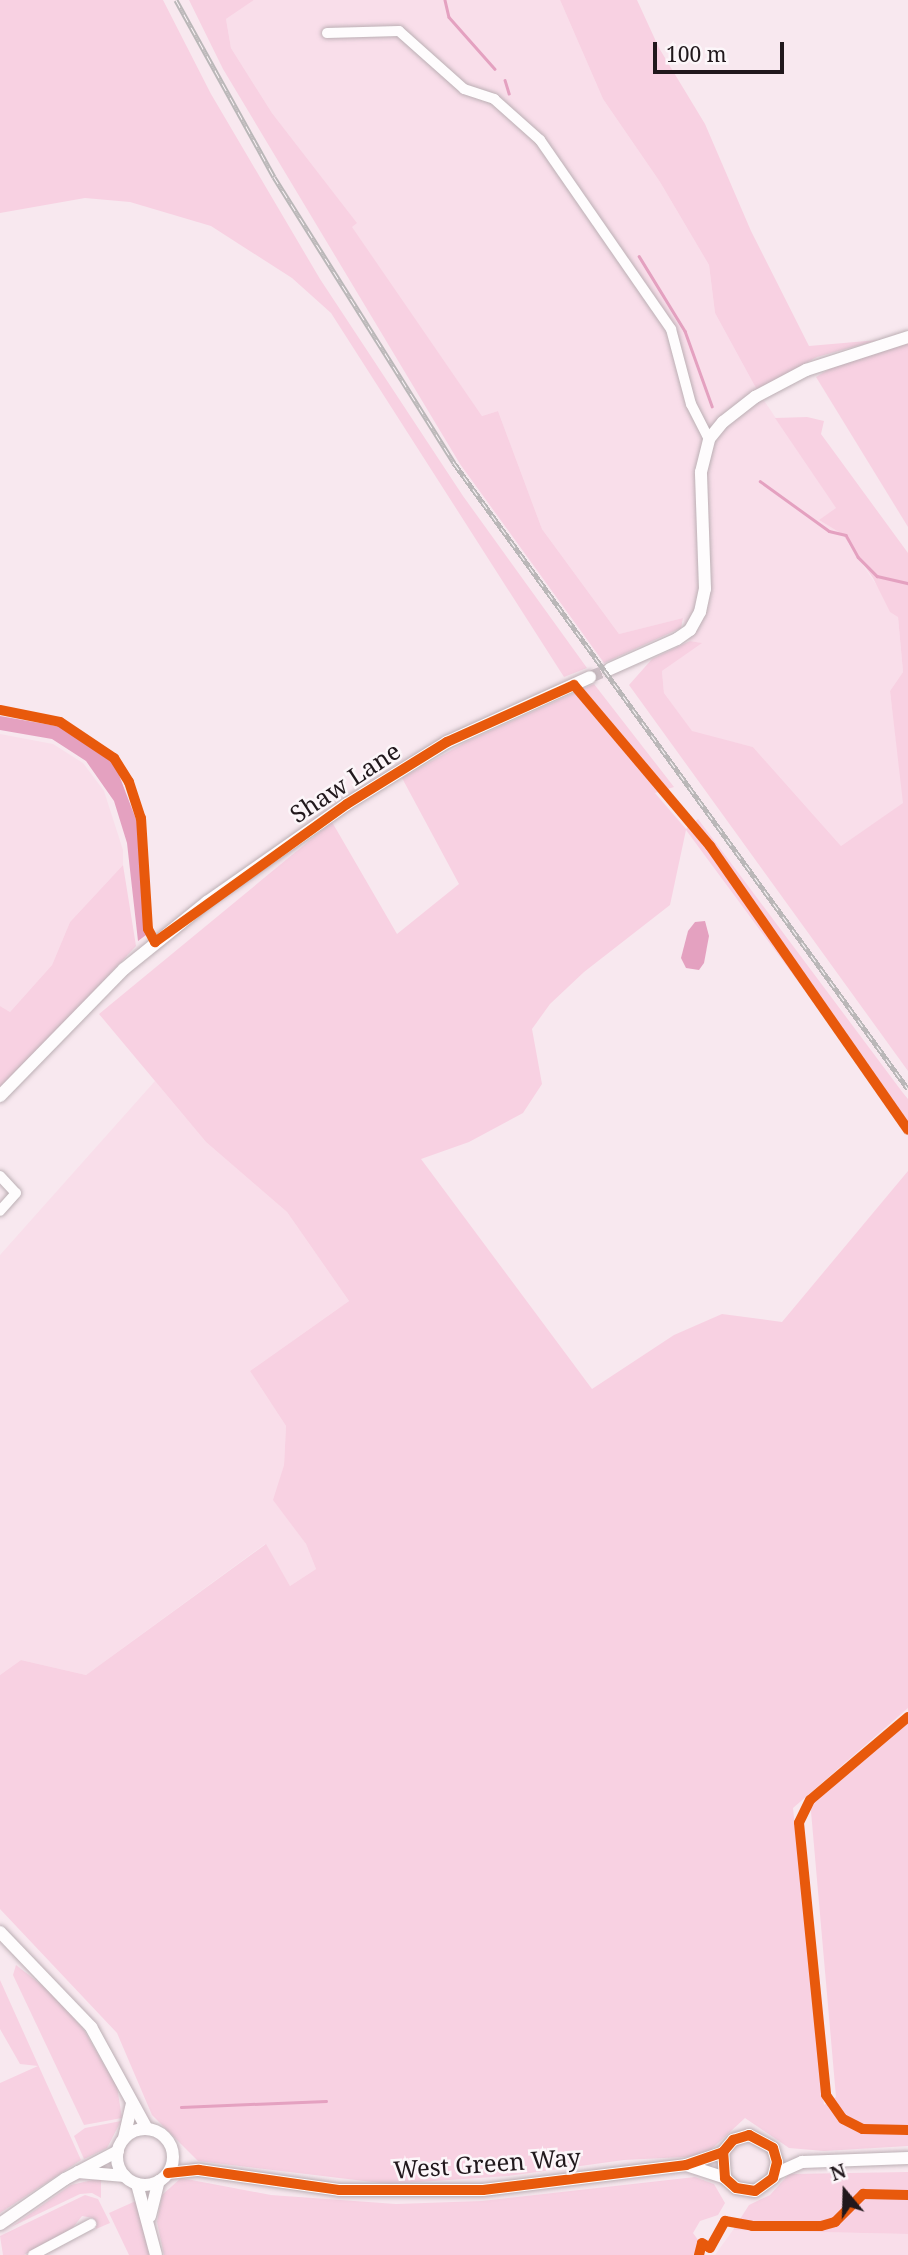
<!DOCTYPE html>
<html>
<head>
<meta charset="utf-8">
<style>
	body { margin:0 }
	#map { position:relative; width:908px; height:2255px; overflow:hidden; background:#f8e8ef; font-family:"Noto Serif",serif }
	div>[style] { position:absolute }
	.built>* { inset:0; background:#f9deea }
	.green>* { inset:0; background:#f8d1e2 }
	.water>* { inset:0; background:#e4a1c0 }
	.stream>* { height:2.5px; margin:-1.25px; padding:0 1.25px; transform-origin:1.25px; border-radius:1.25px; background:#e4a1c0 }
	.tertiary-tunnel>* { height:12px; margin-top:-6px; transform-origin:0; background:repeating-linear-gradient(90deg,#cdbec5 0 12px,transparent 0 18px) }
	.roads { filter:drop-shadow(0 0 2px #bbafb4) drop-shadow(0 0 2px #bbafb4) }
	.minor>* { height:10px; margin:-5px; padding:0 5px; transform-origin:5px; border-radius:5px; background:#fefcfd }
	.tertiary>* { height:12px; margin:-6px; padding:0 6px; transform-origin:6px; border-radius:6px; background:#fefcfd }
	.tertiary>.ring { margin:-6px; padding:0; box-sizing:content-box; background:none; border:12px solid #fefcfd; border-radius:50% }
	.rail>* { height:5px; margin-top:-2.5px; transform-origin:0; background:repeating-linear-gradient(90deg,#fcf6f9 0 8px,#bab7b8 0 16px); box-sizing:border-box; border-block:2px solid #bab7b8 }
	.cycleway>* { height:10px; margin:-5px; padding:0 5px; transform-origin:5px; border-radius:5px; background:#e8590c }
	span { translate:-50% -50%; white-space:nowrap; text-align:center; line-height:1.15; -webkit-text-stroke:5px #fcf6f9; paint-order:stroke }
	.street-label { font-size:24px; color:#21181c }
	.north { position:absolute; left:810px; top:2157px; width:70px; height:70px; -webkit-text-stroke:5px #fcf6f9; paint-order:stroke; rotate:341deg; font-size:19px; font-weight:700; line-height:28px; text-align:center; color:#21181c }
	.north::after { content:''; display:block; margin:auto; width:24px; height:32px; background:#21181c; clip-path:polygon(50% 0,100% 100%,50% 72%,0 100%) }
	.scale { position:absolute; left:653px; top:42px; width:131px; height:32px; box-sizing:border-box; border:4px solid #21181c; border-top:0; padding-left:9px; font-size:21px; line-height:24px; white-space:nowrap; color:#21181c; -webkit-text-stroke:5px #fcf6f9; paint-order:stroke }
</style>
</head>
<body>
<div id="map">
	<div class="built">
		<div style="clip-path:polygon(254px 0,560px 0,603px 99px,660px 182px,709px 265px,715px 313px,757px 390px,837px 509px,819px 520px,842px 534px,898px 617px,903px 672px,890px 691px,904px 803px,841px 846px,753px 747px,692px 732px,664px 693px,662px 671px,701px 643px,690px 641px,683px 618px,619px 634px,542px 529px,498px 411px,482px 416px,351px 227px,356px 222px,272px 113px,231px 48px,226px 19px)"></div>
		<div style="clip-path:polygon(0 734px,53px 744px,83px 763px,104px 791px,123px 850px,123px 865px,70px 922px,52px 965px,10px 1012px,0 1006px)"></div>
		<div style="clip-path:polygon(155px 1081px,206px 1142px,287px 1212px,349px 1301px,250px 1371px,286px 1426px,284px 1465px,274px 1500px,306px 1544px,316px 1569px,290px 1586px,265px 1544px,86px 1675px,21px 1660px,0 1675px,0 1255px)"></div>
		<div style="clip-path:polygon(733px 2230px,908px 2234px,908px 2255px,715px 2255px)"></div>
	</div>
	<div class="green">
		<div style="clip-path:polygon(0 0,163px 0,211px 94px,320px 279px,463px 496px,587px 668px,564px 677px,331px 313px,292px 278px,211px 226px,130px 202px,85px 198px,0 213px)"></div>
		<div style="clip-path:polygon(189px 0,254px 0,226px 19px,231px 48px,272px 113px,357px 223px,352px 227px,482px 416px,498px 411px,542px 529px,619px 634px,683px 618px,681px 628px,604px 663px,460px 464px,223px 69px)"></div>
		<div style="clip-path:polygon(560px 0,637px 0,659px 48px,705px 124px,751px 231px,809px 346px,878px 340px,817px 357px,757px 390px,715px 313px,709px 265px,660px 182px,603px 99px)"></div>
		<div style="clip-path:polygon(908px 342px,908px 527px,816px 377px,841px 362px)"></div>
		<div style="clip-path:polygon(807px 417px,824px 421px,821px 434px,908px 553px,908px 1071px,629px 685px,652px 659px,690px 641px,702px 643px,662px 671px,664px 693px,692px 731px,753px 747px,841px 846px,903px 803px,890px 691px,903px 672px,898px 617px,890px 612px,873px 578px,842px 534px,819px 520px,836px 508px,775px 418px)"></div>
		<div style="clip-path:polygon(594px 684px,674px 787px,655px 793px,686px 829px,698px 819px,903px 1093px,908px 1099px,908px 1130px,686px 830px,670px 905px,584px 972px,550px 1004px,532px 1029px,542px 1084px,523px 1113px,469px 1142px,421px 1159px,592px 1389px,674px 1335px,722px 1314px,782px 1322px,908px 1171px,908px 1708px,793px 1808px,824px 2105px,836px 2097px,810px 1800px,831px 1788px,908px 1721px,908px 2146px,824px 2151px,789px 2148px,745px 2118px,704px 2156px,624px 2160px,508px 2176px,389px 2184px,198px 2161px,152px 2115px,117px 2033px,0 1909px,0 1675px,21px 1660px,86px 1675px,266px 1544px,290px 1586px,316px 1569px,306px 1544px,273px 1500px,284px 1465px,286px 1426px,250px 1371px,349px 1301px,287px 1212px,206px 1142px,99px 1014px,332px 822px,397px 934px,459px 884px,402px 778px,466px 742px)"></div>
		<div style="clip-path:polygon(123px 865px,136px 946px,0 1092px,0 1006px,10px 1012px,52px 965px,70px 922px)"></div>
		<div style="clip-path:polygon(16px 1965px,52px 1993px,84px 2030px,117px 2087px,122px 2118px,84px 2125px,13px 1975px)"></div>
		<div style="clip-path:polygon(0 1980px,81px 2160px,0 2213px,0 2083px,38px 2066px,20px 2064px,0 2029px)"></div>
		<div style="clip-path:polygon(121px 2121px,107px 2148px,84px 2159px,74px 2136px,85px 2128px)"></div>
		<div style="clip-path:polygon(908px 2172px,908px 2234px,733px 2230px,749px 2205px,770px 2195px,789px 2174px)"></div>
		<div style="clip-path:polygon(695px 2177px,714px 2184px,725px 2203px,718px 2215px,700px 2221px,693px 2233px,701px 2244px,697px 2255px,164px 2255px,157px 2222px,162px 2195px,181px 2178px,271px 2195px,396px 2204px,482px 2201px)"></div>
		<div style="clip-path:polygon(101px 2178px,101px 2198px,92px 2193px,80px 2194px,11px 2227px,71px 2185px)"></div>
		<div style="clip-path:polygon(85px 2195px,98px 2199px,110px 2223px,96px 2229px,93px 2218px,82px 2216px,71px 2230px,24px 2255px,3px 2255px,0 2236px)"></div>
		<div style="clip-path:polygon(138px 2200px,145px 2237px,149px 2255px,129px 2255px,109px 2213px)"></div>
	</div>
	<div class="water">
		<div style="clip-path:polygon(0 716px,62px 727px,87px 739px,116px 767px,137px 822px,146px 935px,138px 941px,127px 843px,114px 801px,86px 761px,52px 739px,0 730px)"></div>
		<div style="clip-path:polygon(705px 921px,709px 936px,704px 963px,699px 970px,686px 968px,681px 958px,688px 931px,695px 922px)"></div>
	</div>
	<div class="stream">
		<div style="left:445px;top:0;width:17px;rotate:77deg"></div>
		<div style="left:449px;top:17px;width:69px;rotate:48.5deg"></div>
		<div style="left:505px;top:80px;width:14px;rotate:73deg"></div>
		<div style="left:639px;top:256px;width:88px;rotate:58.5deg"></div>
		<div style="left:685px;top:331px;width:80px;rotate:70.2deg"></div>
		<div style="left:760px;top:481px;width:85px;rotate:35.9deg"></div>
		<div style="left:829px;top:531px;width:17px;rotate:13deg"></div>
		<div style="left:846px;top:535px;width:25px;rotate:61deg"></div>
		<div style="left:858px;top:557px;width:27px;rotate:45deg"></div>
		<div style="left:877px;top:576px;width:32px;rotate:13deg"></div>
		<div style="left:181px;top:2107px;width:145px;rotate:-2.4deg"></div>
	</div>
	<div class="tertiary-tunnel">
		<div style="left:590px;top:677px;width:22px;rotate:-22deg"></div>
	</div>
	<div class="roads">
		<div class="minor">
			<div style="left:327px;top:33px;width:72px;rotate:-1.6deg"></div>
			<div style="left:399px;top:31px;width:87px;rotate:41.7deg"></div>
			<div style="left:464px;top:89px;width:32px;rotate:18deg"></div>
			<div style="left:494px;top:99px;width:62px;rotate:41.7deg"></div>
			<div style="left:540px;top:140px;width:230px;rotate:55.3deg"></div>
			<div style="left:671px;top:329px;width:78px;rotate:75.1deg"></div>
			<div style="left:691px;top:404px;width:39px;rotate:63deg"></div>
			<div style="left:0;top:1176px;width:23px;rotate:47deg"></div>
			<div style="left:16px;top:1193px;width:24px;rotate:132deg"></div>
			<div style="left:33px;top:2255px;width:66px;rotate:-28.1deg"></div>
		</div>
		<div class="tertiary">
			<div style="left:610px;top:669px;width:73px;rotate:-24.1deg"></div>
			<div style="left:677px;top:639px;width:16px;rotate:-35deg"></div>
			<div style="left:690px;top:630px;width:21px;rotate:-61deg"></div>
			<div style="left:700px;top:612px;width:24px;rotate:-78deg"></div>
			<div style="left:705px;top:589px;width:117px;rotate:-92deg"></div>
			<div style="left:701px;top:472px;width:34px;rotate:-76deg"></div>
			<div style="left:709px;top:439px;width:22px;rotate:-51deg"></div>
			<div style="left:723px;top:422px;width:41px;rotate:-38deg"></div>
			<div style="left:755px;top:397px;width:58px;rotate:-27.9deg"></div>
			<div style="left:806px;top:370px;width:107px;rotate:-17.9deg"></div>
			<div style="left:0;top:1096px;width:177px;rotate:-45.7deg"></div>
			<div style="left:124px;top:969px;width:107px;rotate:-38.9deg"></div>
			<div style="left:207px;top:902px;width:171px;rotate:-35deg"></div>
			<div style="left:347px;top:804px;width:118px;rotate:-31.8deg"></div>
			<div style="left:447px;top:742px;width:157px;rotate:-24.4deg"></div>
			<div style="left:0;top:1932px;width:132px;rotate:46.2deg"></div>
			<div style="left:91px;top:2027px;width:116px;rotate:61.2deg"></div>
			<div class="ring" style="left:117px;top:2129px;width:44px;height:44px"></div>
			<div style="left:124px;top:2138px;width:35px;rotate:-77deg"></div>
			<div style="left:689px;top:2166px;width:38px;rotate:18deg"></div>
			<div style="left:78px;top:2172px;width:47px;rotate:4.9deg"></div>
			<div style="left:168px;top:2173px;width:31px;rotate:-6deg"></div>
			<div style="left:199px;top:2170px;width:141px;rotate:8.1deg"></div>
			<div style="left:339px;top:2190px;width:144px"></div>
			<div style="left:483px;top:2190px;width:205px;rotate:-7deg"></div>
			<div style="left:686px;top:2165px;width:39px;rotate:-19deg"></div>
			<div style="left:723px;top:2152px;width:16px;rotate:-50deg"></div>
			<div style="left:733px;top:2140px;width:17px;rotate:-17deg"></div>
			<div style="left:749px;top:2135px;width:27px;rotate:28deg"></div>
			<div style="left:773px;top:2148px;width:15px;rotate:74deg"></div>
			<div style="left:777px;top:2162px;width:16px;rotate:104deg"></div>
			<div style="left:773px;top:2178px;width:22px;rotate:144deg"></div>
			<div style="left:755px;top:2191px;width:19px;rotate:-171deg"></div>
			<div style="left:736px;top:2188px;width:15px;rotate:-138deg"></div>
			<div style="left:725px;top:2178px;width:26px;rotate:-94deg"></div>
			<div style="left:775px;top:2174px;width:30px;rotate:-24deg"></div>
			<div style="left:802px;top:2162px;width:106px;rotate:-2.2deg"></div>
			<div style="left:137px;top:2184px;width:73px;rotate:75deg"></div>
			<div style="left:150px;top:2216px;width:36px;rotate:-76deg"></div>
			<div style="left:0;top:2224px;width:79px;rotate:-34.7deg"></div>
			<div style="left:65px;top:2179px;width:60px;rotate:-27.8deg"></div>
		</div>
	</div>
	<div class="rail">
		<div style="left:176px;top:0;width:202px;rotate:61deg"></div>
		<div style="left:274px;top:177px;width:338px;rotate:57.8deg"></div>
		<div style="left:454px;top:463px;width:773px;rotate:54.05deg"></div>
	</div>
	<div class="cycleway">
		<div style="left:0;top:710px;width:61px;rotate:11.3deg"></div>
		<div style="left:60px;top:722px;width:65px;rotate:33.7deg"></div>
		<div style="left:114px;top:758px;width:28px;rotate:58deg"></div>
		<div style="left:129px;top:782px;width:38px;rotate:72deg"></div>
		<div style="left:141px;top:818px;width:111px;rotate:86.4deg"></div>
		<div style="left:148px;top:929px;width:15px;rotate:62deg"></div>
		<div style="left:155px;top:942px;width:236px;rotate:-35.7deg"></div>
		<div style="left:347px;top:804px;width:118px;rotate:-31.8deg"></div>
		<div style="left:447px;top:742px;width:139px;rotate:-24.2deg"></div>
		<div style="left:574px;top:685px;width:211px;rotate:49.8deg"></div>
		<div style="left:710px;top:846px;width:346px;rotate:55.1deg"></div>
		<div style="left:908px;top:1717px;width:128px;rotate:139.7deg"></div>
		<div style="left:810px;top:1800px;width:25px;rotate:116deg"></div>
		<div style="left:799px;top:1823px;width:273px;rotate:84.3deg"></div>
		<div style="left:826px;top:2095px;width:29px;rotate:55deg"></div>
		<div style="left:843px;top:2119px;width:22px;rotate:27deg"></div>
		<div style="left:863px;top:2129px;width:45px;rotate:1.3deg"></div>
		<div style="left:168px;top:2173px;width:31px;rotate:-6deg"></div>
		<div style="left:199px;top:2170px;width:141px;rotate:8.1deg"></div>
		<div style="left:339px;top:2190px;width:144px"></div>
		<div style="left:483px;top:2190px;width:205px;rotate:-7deg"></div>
		<div style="left:686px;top:2165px;width:39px;rotate:-19deg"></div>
		<div style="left:723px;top:2152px;width:16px;rotate:-50deg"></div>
		<div style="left:733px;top:2140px;width:17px;rotate:-17deg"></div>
		<div style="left:749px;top:2135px;width:27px;rotate:28deg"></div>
		<div style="left:773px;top:2148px;width:15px;rotate:74deg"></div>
		<div style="left:777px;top:2162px;width:16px;rotate:104deg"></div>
		<div style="left:773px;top:2178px;width:22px;rotate:144deg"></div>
		<div style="left:755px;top:2191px;width:19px;rotate:-171deg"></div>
		<div style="left:736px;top:2188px;width:15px;rotate:-138deg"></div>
		<div style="left:725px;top:2178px;width:26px;rotate:-94deg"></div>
		<div style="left:699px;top:2255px;width:12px;rotate:-76deg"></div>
		<div style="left:702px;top:2243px;width:9px;rotate:32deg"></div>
		<div style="left:710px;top:2248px;width:31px;rotate:-61deg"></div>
		<div style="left:725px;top:2221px;width:27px;rotate:10deg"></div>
		<div style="left:752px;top:2226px;width:69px"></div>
		<div style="left:821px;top:2226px;width:15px;rotate:-16deg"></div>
		<div style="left:835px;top:2222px;width:40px;rotate:-45deg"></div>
		<div style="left:863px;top:2194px;width:45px;rotate:1.3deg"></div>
	</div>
	<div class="street-label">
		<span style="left:345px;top:782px;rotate:-33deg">Shaw Lane</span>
		<span style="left:487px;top:2163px;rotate:-4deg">West Green Way</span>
	</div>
	<div class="north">N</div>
	<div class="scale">100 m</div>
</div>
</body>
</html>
